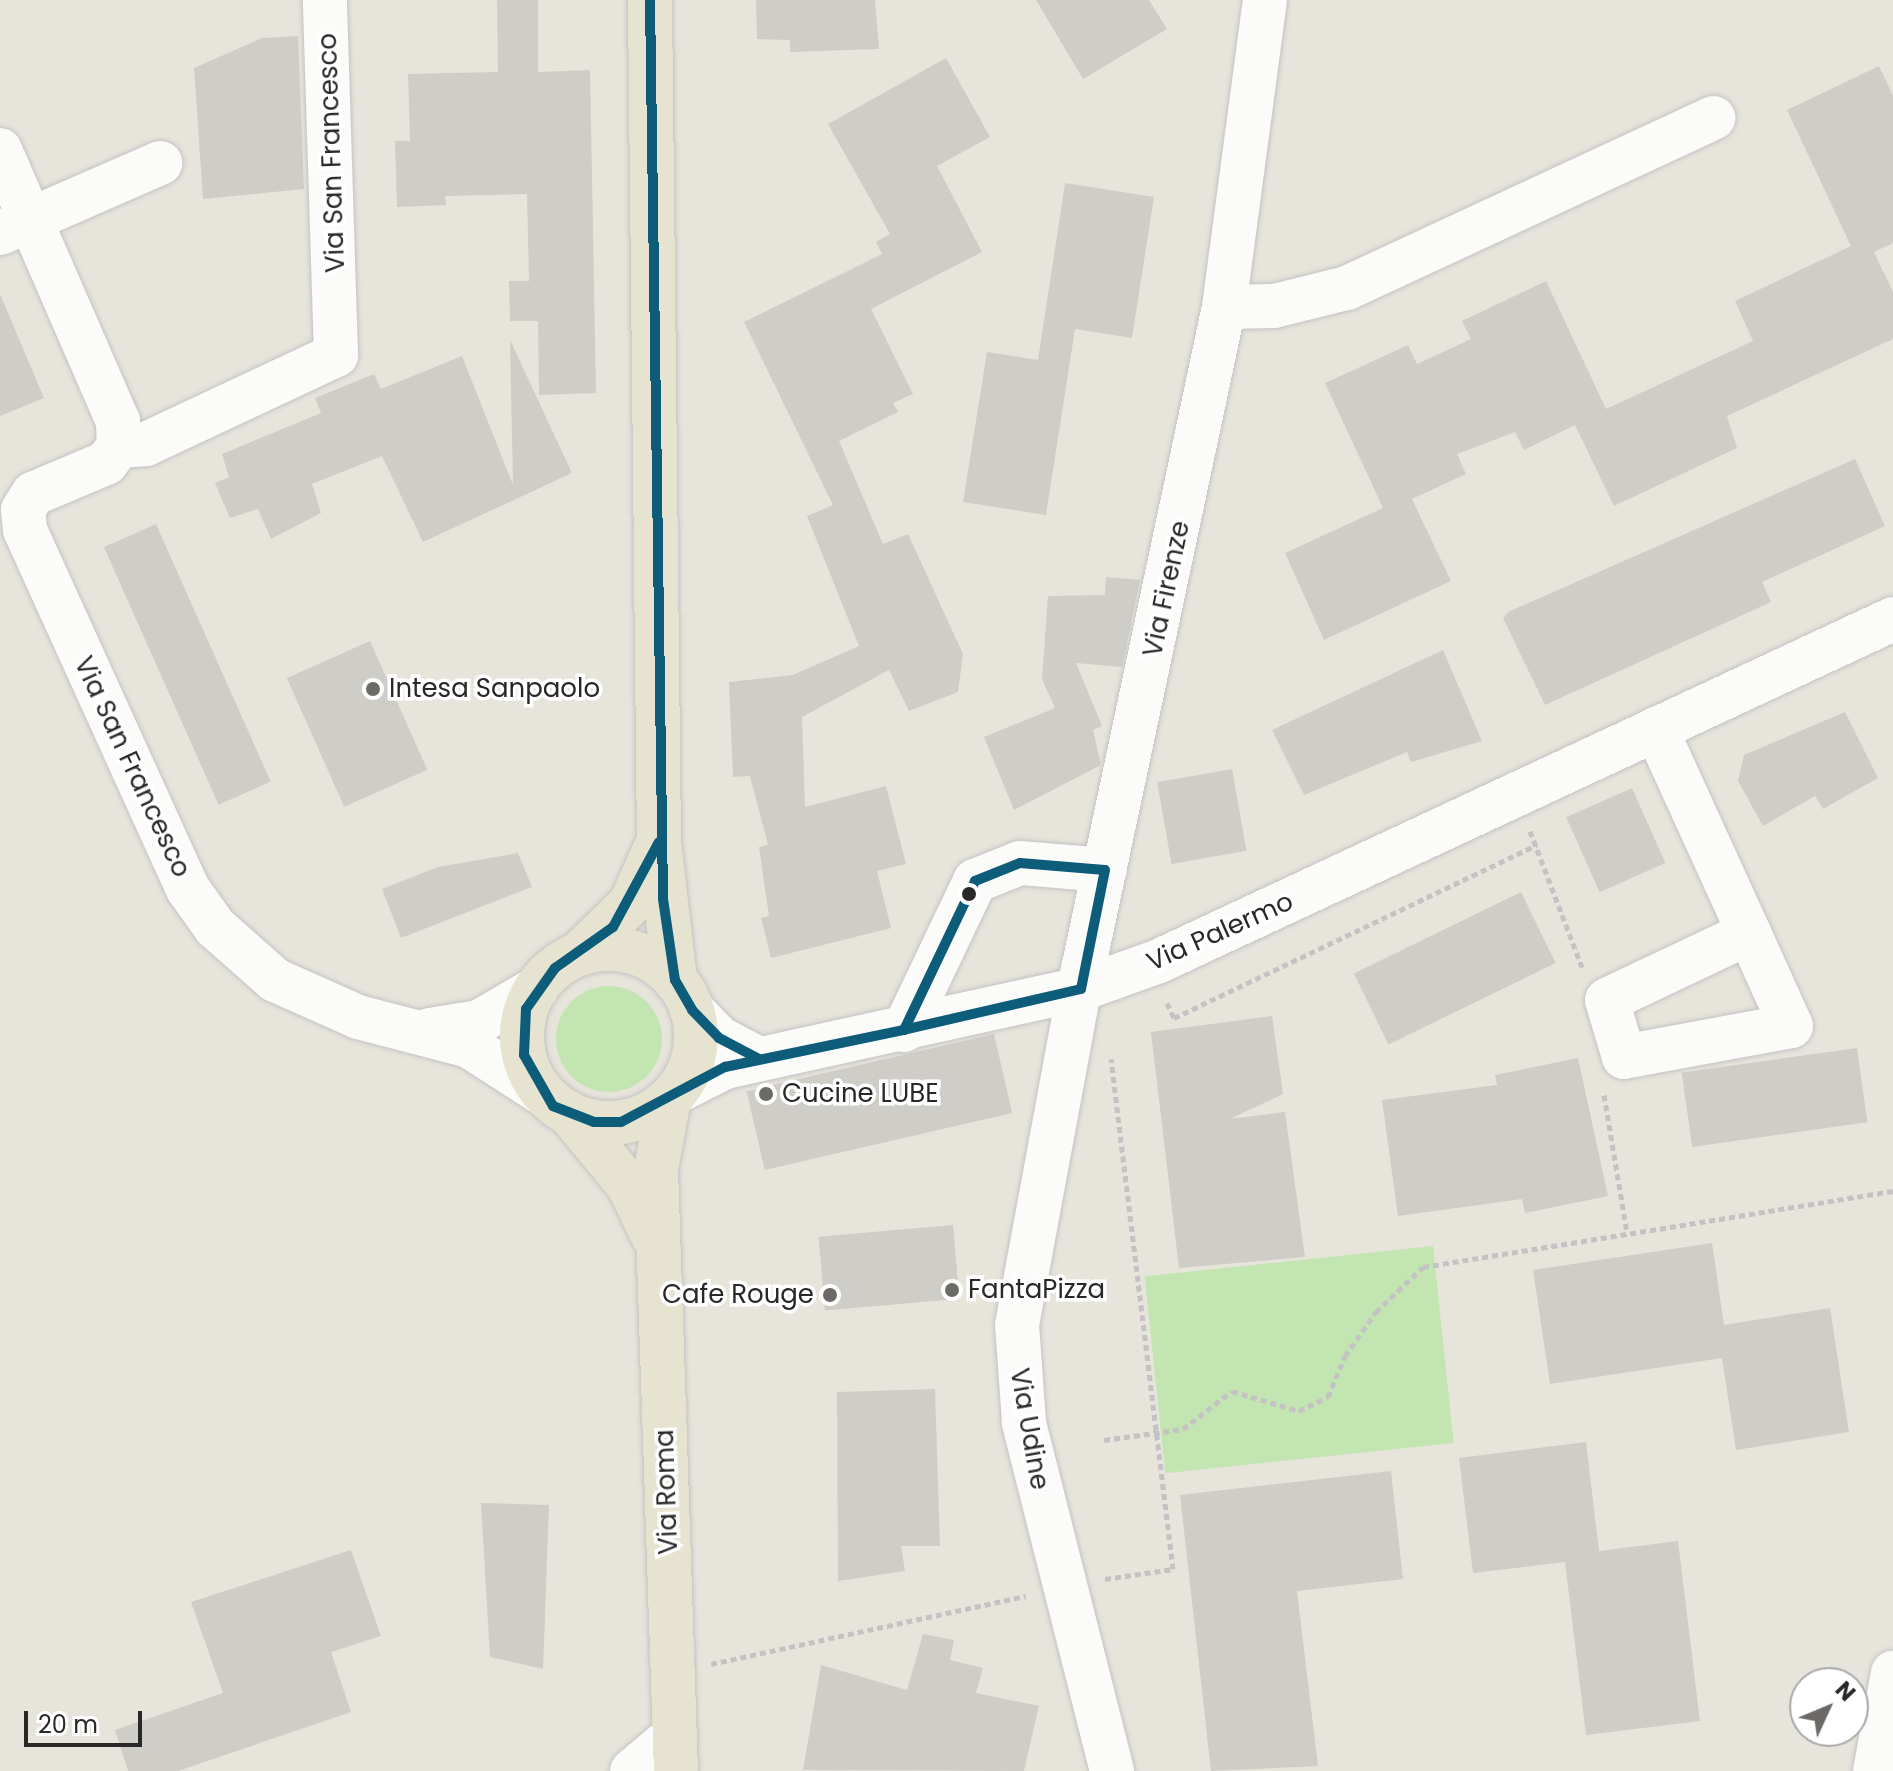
<!DOCTYPE html>
<html>
<head>
<meta charset="utf-8">
<style>
	body { margin:0 }
	#map { position:relative; width:1893px; height:1771px; overflow:hidden; background:#e7e4dc; font-family:Poppins,sans-serif }
	div>[style] { position:absolute }
	.green>* { inset:0; background:#c3e5b2; transform-origin:0 0 }
	.round { border-radius:50% }
	.building>* { inset:0; background:#cfcdc8; transform-origin:0 0 }
	.path>* { height:5px; margin-top:-2.5px; transform-origin:0; background:repeating-linear-gradient(90deg,#c4c3c3 0 6px,transparent 0 10px) }
	.roads { filter:drop-shadow(0 0 2px #c4c3c2) drop-shadow(0 0 2px #c4c3c2) }
	.minor>* { height:44px; margin:-22px; padding:0 22px; transform-origin:22px; border-radius:22px; background:#fbfbfa }
	.major>* { height:44px; margin:-22px; padding:0 22px; transform-origin:22px; border-radius:22px; background:#e7e3d1 }
	.major>.ring { margin:-22px; padding:0; box-sizing:content-box; background:none; border:44px solid #e7e3d1; border-radius:50% }
	.bus-1>* { height:10px; margin:-5px; padding:0 5px; transform-origin:5px; border-radius:5px; background:#0c5c7a }
	.dots>* { width:22px; height:22px; translate:-50% -50%; box-sizing:border-box; border:4px solid #fff; border-radius:50% }
	span { translate:-50% -50%; white-space:nowrap; text-align:center; line-height:1.15; -webkit-text-stroke:7px #fff; paint-order:stroke }
	.street-label { font-size:26px; color:#282828 }
	.poi-label { font-size:26px; color:#282828 }
	.left { translate:0 -50%; text-align:left }
	.right { translate:-100% -50%; text-align:right }
	.north { position:absolute; left:1789px; top:1667px; width:80px; height:80px; box-sizing:border-box; background:#fff; border:2px solid #a9a9a9; border-radius:50%; rotate:46deg; font-size:22px; font-weight:700; line-height:32px; text-align:center; color:#282828 }
	.north::after { content:''; display:block; margin:auto; width:28px; height:36px; background:#6b6a67; clip-path:polygon(50% 0,100% 100%,50% 72%,0 100%) }
	.scale { position:absolute; left:24px; top:1711px; width:118px; height:36px; box-sizing:border-box; border:4px solid #282828; border-top:0; padding-left:10px; font-size:24px; line-height:28px; white-space:nowrap; color:#282828; -webkit-text-stroke:6px #fff; paint-order:stroke }
</style>
</head>
<body>
<div id="map">
	<div class="green">
		<div class="round" style="left:556px;top:986px;width:106px;height:106px"></div>
		<div style="left:1433px;top:1246px;width:198px;height:290px;rotate:84deg"></div>
	</div>
	<div class="building">
		<div style="clip-path:polygon(497px 0,538px 0,538px 72px,590px 70px,596px 393px,539px 395px,538px 321px,510px 321px,509px 281px,529px 281px,527px 194px,445px 196px,446px 205px,397px 207px,395px 141px,410px 141px,408px 74px,498px 72px)"></div>
		<div style="clip-path:polygon(756px 0,875px 0,879px 49px,790px 52px,790px 40px,757px 39px)"></div>
		<div style="clip-path:polygon(1036px 0,1149px 0,1167px 29px,1083px 79px)"></div>
		<div style="clip-path:polygon(298px 36px,304px 189px,203px 199px,194px 68px,262px 38px)"></div>
		<div style="clip-path:polygon(946px 58px,990px 137px,937px 166px,982px 252px,871px 309px,913px 394px,893px 403px,898px 412px,839px 441px,883px 544px,908px 534px,963px 654px,958px 692px,909px 711px,889px 670px,802px 717px,805px 807px,886px 786px,906px 864px,877px 871px,891px 928px,771px 958px,761px 918px,769px 916px,759px 847px,768px 845px,750px 776px,733px 777px,729px 682px,793px 675px,859px 646px,807px 516px,833px 505px,744px 322px,882px 254px,876px 242px,890px 234px,828px 124px)"></div>
		<div style="clip-path:polygon(1879px 66px,1893px 96px,1893px 243px,1874px 252px,1893px 292px,1893px 339px,1727px 416px,1737px 448px,1614px 506px,1575px 425px,1524px 450px,1515px 432px,1457px 454px,1466px 474px,1412px 499px,1451px 581px,1324px 640px,1285px 553px,1383px 508px,1325px 383px,1408px 345px,1417px 364px,1471px 339px,1462px 321px,1546px 281px,1606px 409px,1753px 341px,1735px 301px,1851px 246px,1787px 110px)"></div>
		<div style="clip-path:polygon(1065px 183px,1154px 197px,1132px 338px,1075px 329px,1046px 515px,963px 502px,987px 352px,1038px 360px)"></div>
		<div style="clip-path:polygon(0 294px,44px 398px,0 416px)"></div>
		<div style="clip-path:polygon(510px 340px,572px 473px,423px 542px,382px 456px,312px 484px,321px 513px,271px 539px,258px 509px,230px 518px,215px 483px,229px 477px,222px 454px,321px 413px,315px 398px,374px 374px,381px 389px,462px 356px,513px 485px)"></div>
		<div style="clip-path:polygon(1855px 459px,1885px 526px,1762px 582px,1771px 602px,1545px 705px,1503px 618px,1508px 612px)"></div>
		<div style="left:156px;top:524px;width:282px;height:57px;rotate:66deg"></div>
		<div style="clip-path:polygon(1106px 577px,1140px 580px,1122px 667px,1076px 663px,1102px 726px,1093px 730px,1101px 765px,1014px 810px,984px 737px,1055px 708px,1042px 679px,1048px 596px,1105px 595px)"></div>
		<div style="left:370px;top:641px;width:141px;height:91px;rotate:66deg"></div>
		<div style="clip-path:polygon(1443px 650px,1482px 741px,1411px 762px,1407px 752px,1304px 795px,1272px 730px)"></div>
		<div style="clip-path:polygon(1845px 712px,1878px 778px,1823px 809px,1815px 796px,1763px 826px,1738px 781px,1744px 755px)"></div>
		<div style="left:1232px;top:769px;width:83px;height:76px;rotate:80deg"></div>
		<div style="left:1632px;top:788px;width:82px;height:72px;rotate:66deg"></div>
		<div style="clip-path:polygon(518px 853px,532px 887px,401px 938px,382px 889px,438px 867px)"></div>
		<div style="left:1521px;top:892px;width:79px;height:186px;rotate:64deg"></div>
		<div style="clip-path:polygon(1272px 1016px,1283px 1094px,1230px 1119px,1285px 1112px,1305px 1257px,1179px 1268px,1151px 1032px)"></div>
		<div style="left:994px;top:1034px;width:81px;height:254px;rotate:77deg"></div>
		<div style="left:1857px;top:1048px;width:75px;height:177px;rotate:82deg"></div>
		<div style="clip-path:polygon(1578px 1058px,1608px 1196px,1525px 1213px,1522px 1199px,1398px 1216px,1382px 1100px,1497px 1085px,1495px 1075px)"></div>
		<div style="left:953px;top:1225px;width:74px;height:135px;rotate:85deg"></div>
		<div style="clip-path:polygon(1712px 1243px,1724px 1325px,1830px 1308px,1849px 1432px,1736px 1450px,1722px 1358px,1550px 1384px,1533px 1270px)"></div>
		<div style="clip-path:polygon(935px 1389px,940px 1546px,901px 1546px,905px 1571px,838px 1581px,837px 1392px)"></div>
		<div style="clip-path:polygon(1586px 1442px,1599px 1551px,1678px 1541px,1700px 1721px,1586px 1735px,1565px 1562px,1473px 1573px,1459px 1458px)"></div>
		<div style="clip-path:polygon(1391px 1471px,1403px 1579px,1297px 1591px,1318px 1766px,1211px 1771px,1180px 1495px)"></div>
		<div style="clip-path:polygon(481px 1503px,549px 1505px,543px 1669px,490px 1657px)"></div>
		<div style="clip-path:polygon(351px 1550px,381px 1636px,331px 1652px,351px 1712px,178px 1771px,128px 1771px,115px 1730px,223px 1693px,191px 1602px)"></div>
		<div style="clip-path:polygon(923px 1634px,954px 1640px,950px 1660px,983px 1668px,976px 1693px,1039px 1706px,1024px 1771px,803px 1770px,821px 1665px,907px 1690px)"></div>
	</div>
	<div class="path">
		<div style="left:1530px;top:831px;width:146px;rotate:69.1deg"></div>
		<div style="left:1167px;top:1003px;width:17px;rotate:65deg"></div>
		<div style="left:1174px;top:1018px;width:402px;rotate:-25.5deg"></div>
		<div style="left:1604px;top:1095px;width:139px;rotate:80.5deg"></div>
		<div style="left:1104px;top:1440px;width:80px;rotate:-7.9deg"></div>
		<div style="left:1183px;top:1429px;width:62px;rotate:-37.8deg"></div>
		<div style="left:1232px;top:1391px;width:70px;rotate:16.6deg"></div>
		<div style="left:1299px;top:1411px;width:32px;rotate:-26deg"></div>
		<div style="left:1328px;top:1397px;width:44px;rotate:-67.5deg"></div>
		<div style="left:1345px;top:1356px;width:54px;rotate:-54.8deg"></div>
		<div style="left:1376px;top:1312px;width:65px;rotate:-43.8deg"></div>
		<div style="left:1423px;top:1267px;width:476px;rotate:-9.2deg"></div>
		<div style="left:1105px;top:1579px;width:69px;rotate:-8.4deg"></div>
		<div style="left:1173px;top:1569px;width:514px;rotate:-96.93deg"></div>
		<div style="left:711px;top:1664px;width:322px;rotate:-12.2deg"></div>
	</div>
	<div class="roads">
		<div class="minor">
			<div style="left:0;top:150px;width:296px;rotate:66.5deg"></div>
			<div style="left:118px;top:421px;width:25px;rotate:88deg"></div>
			<div style="left:119px;top:446px;width:21px;rotate:127deg"></div>
			<div style="left:106px;top:463px;width:79px;rotate:157deg"></div>
			<div style="left:33px;top:494px;width:19px;rotate:122deg"></div>
			<div style="left:23px;top:510px;width:20px;rotate:84deg"></div>
			<div style="left:25px;top:530px;width:394px;rotate:65.6deg"></div>
			<div style="left:188px;top:889px;width:47px;rotate:54.6deg"></div>
			<div style="left:215px;top:927px;width:80px;rotate:41.5deg"></div>
			<div style="left:275px;top:980px;width:91px;rotate:24deg"></div>
			<div style="left:358px;top:1017px;width:115px;rotate:14.6deg"></div>
			<div style="left:469px;top:1046px;width:87px;rotate:32.8deg"></div>
			<div style="left:0;top:233px;width:175px;rotate:-23.6deg"></div>
			<div style="left:1224px;top:307px;width:50px;rotate:-1.1deg"></div>
			<div style="left:1274px;top:306px;width:75px;rotate:-13.9deg"></div>
			<div style="left:1347px;top:288px;width:404px;rotate:-24.9deg"></div>
			<div style="left:119px;top:446px;width:27px;rotate:-4deg"></div>
			<div style="left:146px;top:444px;width:210px;rotate:-25.1deg"></div>
			<div style="left:336px;top:355px;width:355px;rotate:-91.8deg"></div>
			<div style="left:1656px;top:729px;width:224px;rotate:65.5deg"></div>
			<div style="left:1749px;top:933px;width:102px;rotate:65.7deg"></div>
			<div style="left:1791px;top:1026px;width:170px;rotate:169.5deg"></div>
			<div style="left:1624px;top:1057px;width:59px;rotate:-106.6deg"></div>
			<div style="left:1607px;top:1000px;width:157px;rotate:-25.3deg"></div>
			<div style="left:692px;top:1010px;width:39px;rotate:46deg"></div>
			<div style="left:719px;top:1038px;width:45px;rotate:27.7deg"></div>
			<div style="left:430px;top:1030px;width:50px;rotate:-9.3deg"></div>
			<div style="left:479px;top:1022px;width:66px;rotate:-30.1deg"></div>
			<div style="left:904px;top:1030px;width:165px;rotate:-64.5deg"></div>
			<div style="left:975px;top:881px;width:48px;rotate:-21.8deg"></div>
			<div style="left:1020px;top:863px;width:85px;rotate:4.7deg"></div>
			<div style="left:676px;top:1092px;width:55px;rotate:-27deg"></div>
			<div style="left:725px;top:1067px;width:364px;rotate:-12.4deg"></div>
			<div style="left:1081px;top:989px;width:83px;rotate:-19.7deg"></div>
			<div style="left:1159px;top:961px;width:810px;rotate:-24.98deg"></div>
			<div style="left:632px;top:1771px;width:56px;rotate:-39.9deg"></div>
			<div style="left:1112px;top:1771px;width:360px;rotate:-104.2deg"></div>
			<div style="left:1024px;top:1422px;width:97px;rotate:-94.1deg"></div>
			<div style="left:1017px;top:1325px;width:366px;rotate:-79.5deg"></div>
			<div style="left:1084px;top:965px;width:673px;rotate:-77.99deg"></div>
			<div style="left:1224px;top:307px;width:310px;rotate:-82.4deg"></div>
			<div style="left:1875px;top:1771px;width:100px;rotate:-79.6deg"></div>
		</div>
		<div class="major">
			<div style="left:650px;top:0;width:842px;rotate:89.39deg"></div>
			<div style="left:659px;top:842px;width:139px;rotate:83.4deg"></div>
			<div class="ring" style="left:522px;top:949px;width:130px;height:130px"></div>
			<div style="left:579px;top:954px;width:73px;rotate:-44.4deg"></div>
			<div style="left:631px;top:903px;width:61px;rotate:-65.9deg"></div>
			<div style="left:669px;top:1099px;width:71px;rotate:100.5deg"></div>
			<div style="left:656px;top:1169px;width:602px;rotate:88.1deg"></div>
			<div style="left:569px;top:1113px;width:94px;rotate:50.6deg"></div>
			<div style="left:629px;top:1186px;width:55px;rotate:64.4deg"></div>
		</div>
	</div>
	<div class="bus-1">
		<div style="left:650px;top:0;width:899px;rotate:89.17deg"></div>
		<div style="left:663px;top:899px;width:82px;rotate:81.6deg"></div>
		<div style="left:675px;top:980px;width:34px;rotate:60deg"></div>
		<div style="left:692px;top:1010px;width:39px;rotate:46deg"></div>
		<div style="left:719px;top:1038px;width:45px;rotate:27.7deg"></div>
		<div style="left:659px;top:842px;width:97px;rotate:118.4deg"></div>
		<div style="left:613px;top:927px;width:71px;rotate:144.7deg"></div>
		<div style="left:555px;top:968px;width:50px;rotate:125.3deg"></div>
		<div style="left:526px;top:1009px;width:46px;rotate:92.5deg"></div>
		<div style="left:524px;top:1055px;width:59px;rotate:60.4deg"></div>
		<div style="left:553px;top:1106px;width:44px;rotate:21.3deg"></div>
		<div style="left:594px;top:1122px;width:27px"></div>
		<div style="left:621px;top:1122px;width:118px;rotate:-27.9deg"></div>
		<div style="left:725px;top:1067px;width:183px;rotate:-11.7deg"></div>
		<div style="left:1020px;top:863px;width:85px;rotate:4.7deg"></div>
		<div style="left:1105px;top:870px;width:121px;rotate:101.4deg"></div>
		<div style="left:1081px;top:989px;width:182px;rotate:167deg"></div>
		<div style="left:904px;top:1030px;width:165px;rotate:-64.5deg"></div>
		<div style="left:975px;top:881px;width:48px;rotate:-21.8deg"></div>
	</div>
	<div class="dots">
		<div style="left:373px;top:689px;background:#6b6a67"></div>
		<div style="left:969px;top:894px;background:#282828"></div>
		<div style="left:766px;top:1094px;background:#6b6a67"></div>
		<div style="left:952px;top:1290px;background:#6b6a67"></div>
		<div style="left:830px;top:1295px;background:#6b6a67"></div>
	</div>
	<div class="street-label">
		<span style="left:332px;top:153px;rotate:-92deg">Via San Francesco</span>
		<span style="left:1167px;top:589px;rotate:-78deg">Via Firenze</span>
		<span style="left:132px;top:767px;rotate:65deg">Via San Francesco</span>
		<span style="left:1220px;top:932px;rotate:-24deg">Via Palermo</span>
		<span style="left:1029px;top:1429px;rotate:80deg">Via Udine</span>
		<span style="left:667px;top:1492px;rotate:-92deg">Via Roma</span>
	</div>
	<div class="poi-label">
		<span class="left" style="left:389px;top:689px">Intesa Sanpaolo</span>
		<span class="left" style="left:782px;top:1094px">Cucine LUBE</span>
		<span class="left" style="left:968px;top:1290px">FantaPizza</span>
		<span class="right" style="left:814px;top:1295px">Cafe Rouge</span>
	</div>
	<div class="north">N</div>
	<div class="scale">20 m</div>
</div>
</body>
</html>
